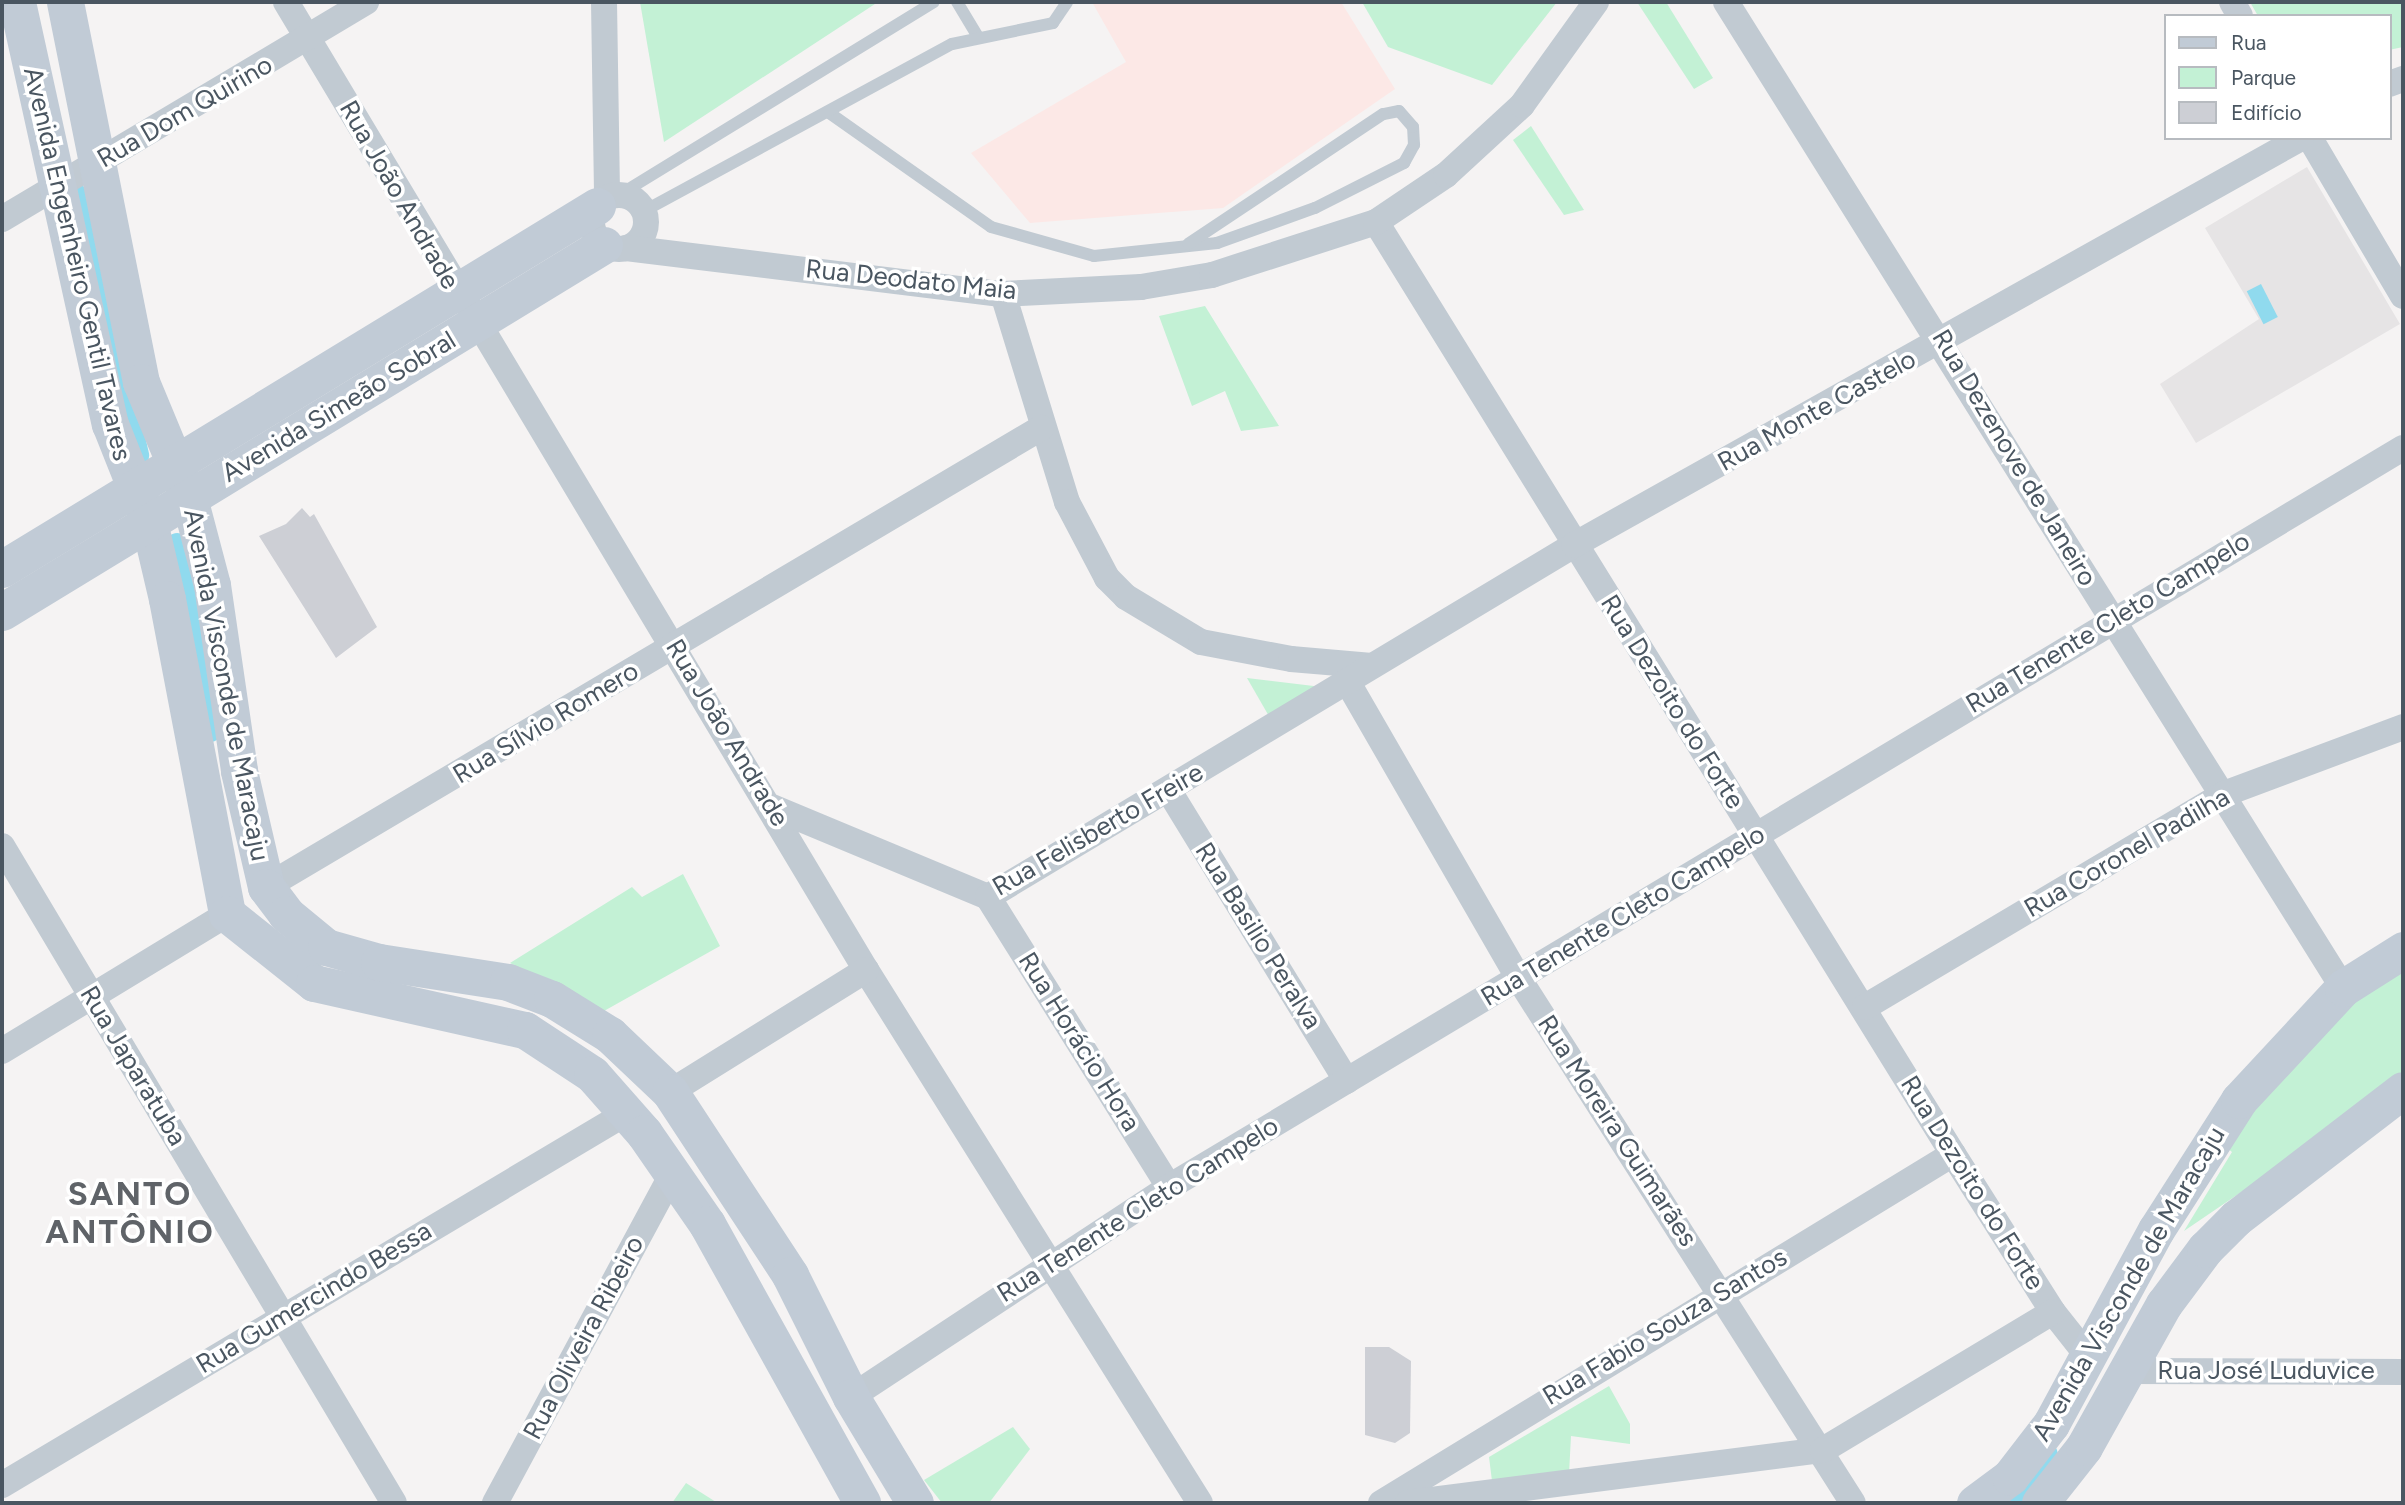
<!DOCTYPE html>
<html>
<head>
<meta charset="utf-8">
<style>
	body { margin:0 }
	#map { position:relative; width:2405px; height:1505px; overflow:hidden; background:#f5f3f3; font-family:Figtree,sans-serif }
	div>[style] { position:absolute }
	.education>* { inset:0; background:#e6e4e5 }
	.medical>* { inset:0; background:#fce8e6 }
	.green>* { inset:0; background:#c3f1d5 }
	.water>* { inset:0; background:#90daee; transform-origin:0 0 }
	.canal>* { height:24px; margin:-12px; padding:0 12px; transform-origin:12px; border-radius:12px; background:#90daee }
	.building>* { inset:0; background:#cdcfd5 }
	.lane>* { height:12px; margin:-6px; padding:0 6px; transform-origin:6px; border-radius:6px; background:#c1cad2 }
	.street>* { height:26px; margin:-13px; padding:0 13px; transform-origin:13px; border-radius:13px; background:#c1cad2 }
	.street>.ring { margin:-13px; padding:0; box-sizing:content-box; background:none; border:26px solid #c1cad2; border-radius:50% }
	.secondary>* { height:37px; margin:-18.5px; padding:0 18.5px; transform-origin:18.5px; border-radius:18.5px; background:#c1cbd6 }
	span { translate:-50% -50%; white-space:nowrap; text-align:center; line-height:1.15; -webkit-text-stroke:7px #fff; paint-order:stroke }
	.street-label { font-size:26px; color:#4a5661 }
	.district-label { font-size:33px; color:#5f6368; font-weight:700; letter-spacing:2px }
	.frame { position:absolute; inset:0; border:4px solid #4a5661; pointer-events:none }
	.legend { position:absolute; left:2164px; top:14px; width:228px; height:126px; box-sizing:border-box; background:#fff; border:2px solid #b7bbc0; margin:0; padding:9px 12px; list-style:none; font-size:21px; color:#4a5661 }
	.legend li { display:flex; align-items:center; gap:14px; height:35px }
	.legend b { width:35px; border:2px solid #b7bbc0 }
</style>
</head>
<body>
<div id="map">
	<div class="education">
		<div style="clip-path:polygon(2307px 167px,2400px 324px,2196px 443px,2160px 384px,2259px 319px,2205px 228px)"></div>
	</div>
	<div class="medical">
		<div style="clip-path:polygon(1092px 2px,1341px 2px,1395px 89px,1223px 208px,1030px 223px,971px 153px,1126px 62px)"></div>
	</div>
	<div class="green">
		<div style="clip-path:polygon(640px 2px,878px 2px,664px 142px)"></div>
		<div style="clip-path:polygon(1362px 2px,1557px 2px,1492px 85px,1388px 47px)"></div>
		<div style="clip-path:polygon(1637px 2px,1666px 2px,1713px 78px,1694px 89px)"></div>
		<div style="clip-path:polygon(2250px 2px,2403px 2px,2403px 47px,2389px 50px,2389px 16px,2258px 16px)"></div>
		<div style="clip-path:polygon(1531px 126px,1584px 210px,1564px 215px,1513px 140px)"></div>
		<div style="clip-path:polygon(1205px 306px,1279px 426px,1241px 431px,1225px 391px,1192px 406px,1159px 316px)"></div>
		<div style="clip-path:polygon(1247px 678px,1322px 687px,1270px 718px)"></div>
		<div style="clip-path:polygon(683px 874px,720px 946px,604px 1011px,510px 963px,632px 887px,642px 897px)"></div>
		<div style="clip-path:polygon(2403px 962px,2403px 1082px,2184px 1231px,2232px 1152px,2222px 1144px,2290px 1051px)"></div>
		<div style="clip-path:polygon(1609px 1386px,1630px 1424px,1630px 1444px,1571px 1436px,1569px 1474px,1492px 1481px,1489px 1457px)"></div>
		<div style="clip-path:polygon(1013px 1427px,1030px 1449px,989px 1503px,942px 1503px,924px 1480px)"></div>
		<div style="clip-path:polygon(686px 1483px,716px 1502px,672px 1503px)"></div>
	</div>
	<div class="water">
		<div style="left:2261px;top:284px;width:37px;height:16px;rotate:63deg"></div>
	</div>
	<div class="canal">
		<div style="left:78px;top:197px;width:265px;rotate:77.1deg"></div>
		<div style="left:177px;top:545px;width:188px;rotate:79.9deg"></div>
		<div style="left:2009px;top:1503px;width:61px;rotate:-52.9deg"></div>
	</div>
	<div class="building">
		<div style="clip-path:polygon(302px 508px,310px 517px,314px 514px,377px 627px,336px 658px,259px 536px,286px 524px)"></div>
		<div style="clip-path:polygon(1365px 1347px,1389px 1347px,1411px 1361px,1410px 1433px,1395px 1443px,1365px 1435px)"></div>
	</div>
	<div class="lane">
		<div style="left:957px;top:2px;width:39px;rotate:59deg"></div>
		<div style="left:828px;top:112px;width:199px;rotate:35.2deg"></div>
		<div style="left:991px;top:227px;width:107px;rotate:15.7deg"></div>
		<div style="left:1094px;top:256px;width:124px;rotate:-6deg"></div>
		<div style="left:1217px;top:243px;width:104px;rotate:-19.7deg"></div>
		<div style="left:1315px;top:208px;width:100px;rotate:-26.8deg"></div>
		<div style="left:1404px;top:163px;width:21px;rotate:-61deg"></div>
		<div style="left:1414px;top:145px;width:18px;rotate:-93deg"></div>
		<div style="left:1413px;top:127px;width:21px;rotate:-131deg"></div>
		<div style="left:1399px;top:111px;width:16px;rotate:169deg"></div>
		<div style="left:1383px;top:114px;width:234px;rotate:146.3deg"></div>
		<div style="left:619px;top:195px;width:369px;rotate:-31.5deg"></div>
		<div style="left:644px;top:211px;width:350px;rotate:-28.5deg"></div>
		<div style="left:952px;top:44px;width:103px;rotate:-11.7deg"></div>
		<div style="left:1053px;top:23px;width:25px;rotate:-56deg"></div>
	</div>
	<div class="street">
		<div style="left:286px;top:2px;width:1128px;rotate:59.07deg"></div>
		<div style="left:866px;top:970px;width:629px;rotate:57.93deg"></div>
		<div style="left:604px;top:2px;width:196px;rotate:89.1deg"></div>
		<div style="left:1726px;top:2px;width:1163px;rotate:57.96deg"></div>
		<div style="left:2232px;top:2px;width:16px;rotate:60deg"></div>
		<div style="left:2389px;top:84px;width:15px;rotate:-20deg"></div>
		<div style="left:2311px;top:140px;width:181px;rotate:59.5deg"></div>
		<div class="ring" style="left:592px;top:195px;width:28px;height:28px"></div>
		<div style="left:2px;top:219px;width:424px;rotate:-30.8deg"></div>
		<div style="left:1376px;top:222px;width:1096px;rotate:58.24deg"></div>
		<div style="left:1953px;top:1154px;width:187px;rotate:57.7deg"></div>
		<div style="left:2053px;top:1312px;width:55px;rotate:51.7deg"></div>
		<div style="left:626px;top:248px;width:380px;rotate:7deg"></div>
		<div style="left:1003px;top:294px;width:138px;rotate:-2.9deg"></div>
		<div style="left:1141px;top:287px;width:72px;rotate:-9.6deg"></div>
		<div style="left:1212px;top:275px;width:172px;rotate:-17.9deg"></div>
		<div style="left:1376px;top:222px;width:84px;rotate:-33.9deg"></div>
		<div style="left:1446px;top:175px;width:103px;rotate:-42.6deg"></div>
		<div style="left:1522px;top:105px;width:127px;rotate:-54.3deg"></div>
		<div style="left:1003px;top:294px;width:218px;rotate:72.9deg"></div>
		<div style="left:1067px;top:502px;width:86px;rotate:62.2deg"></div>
		<div style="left:1107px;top:578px;width:27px;rotate:45deg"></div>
		<div style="left:1126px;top:597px;width:87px;rotate:31deg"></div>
		<div style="left:1201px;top:642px;width:92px;rotate:10.7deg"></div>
		<div style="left:1291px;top:659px;width:81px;rotate:4.9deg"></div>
		<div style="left:1347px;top:681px;width:344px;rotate:60deg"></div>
		<div style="left:1519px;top:979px;width:621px;rotate:57.49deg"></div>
		<div style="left:1169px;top:791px;width:340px;rotate:58.5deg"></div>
		<div style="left:772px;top:807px;width:234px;rotate:22.6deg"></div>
		<div style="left:2px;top:846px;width:765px;rotate:59.18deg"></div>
		<div style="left:266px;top:887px;width:901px;rotate:-30.64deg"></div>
		<div style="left:988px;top:897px;width:684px;rotate:-30.99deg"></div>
		<div style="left:1574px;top:545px;width:833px;rotate:-29.24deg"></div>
		<div style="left:988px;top:897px;width:342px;rotate:58deg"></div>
		<div style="left:1865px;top:1007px;width:417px;rotate:-30.7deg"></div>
		<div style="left:2224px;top:794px;width:191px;rotate:-20.5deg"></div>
		<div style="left:2px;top:1051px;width:263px;rotate:-31.3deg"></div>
		<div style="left:670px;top:1092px;width:231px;rotate:-31.9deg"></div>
		<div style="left:2128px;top:1371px;width:275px;rotate:0.2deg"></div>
		<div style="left:851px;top:1397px;width:381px;rotate:-33.4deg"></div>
		<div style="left:1169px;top:1187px;width:1438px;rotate:-30.92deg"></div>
		<div style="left:2px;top:1485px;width:729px;rotate:-30.79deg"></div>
		<div style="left:495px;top:1503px;width:376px;rotate:-61.7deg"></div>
		<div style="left:1381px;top:1503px;width:670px;rotate:-31.39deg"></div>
		<div style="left:1408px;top:1503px;width:418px;rotate:-7.3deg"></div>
		<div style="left:1823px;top:1450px;width:268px;rotate:-31deg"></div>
	</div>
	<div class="secondary">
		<div style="left:17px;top:2px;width:432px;rotate:77.6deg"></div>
		<div style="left:110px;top:424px;width:105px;rotate:68.3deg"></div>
		<div style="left:149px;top:522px;width:79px;rotate:76.8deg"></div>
		<div style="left:167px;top:599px;width:321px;rotate:79.2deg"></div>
		<div style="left:227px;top:914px;width:111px;rotate:38.4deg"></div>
		<div style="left:314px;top:983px;width:216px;rotate:12.6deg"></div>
		<div style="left:525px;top:1030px;width:80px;rotate:33.3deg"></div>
		<div style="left:592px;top:1074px;width:79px;rotate:48.6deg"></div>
		<div style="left:644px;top:1133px;width:111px;rotate:55.3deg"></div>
		<div style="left:707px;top:1224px;width:319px;rotate:60.9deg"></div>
		<div style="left:65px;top:2px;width:388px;rotate:78.7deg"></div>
		<div style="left:141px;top:382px;width:126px;rotate:67.5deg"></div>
		<div style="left:189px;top:498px;width:90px;rotate:75.2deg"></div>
		<div style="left:212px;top:585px;width:188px;rotate:81.7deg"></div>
		<div style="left:239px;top:771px;width:119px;rotate:76.9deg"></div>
		<div style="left:266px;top:887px;width:34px;rotate:53deg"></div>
		<div style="left:286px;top:914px;width:52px;rotate:39.5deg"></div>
		<div style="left:326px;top:947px;width:55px;rotate:15.8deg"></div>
		<div style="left:379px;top:962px;width:131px;rotate:8.8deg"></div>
		<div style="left:508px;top:982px;width:47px;rotate:21.1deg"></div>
		<div style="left:552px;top:999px;width:68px;rotate:31.8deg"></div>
		<div style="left:610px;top:1035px;width:83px;rotate:43.5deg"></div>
		<div style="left:670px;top:1092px;width:219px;rotate:56.7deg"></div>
		<div style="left:790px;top:1275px;width:136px;rotate:63.4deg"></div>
		<div style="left:851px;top:1397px;width:124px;rotate:58.9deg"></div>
		<div style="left:2px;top:569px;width:697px;rotate:-31.39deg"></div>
		<div style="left:2px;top:612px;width:705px;rotate:-31.37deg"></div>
		<div style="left:1975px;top:1503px;width:44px;rotate:-36.6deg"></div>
		<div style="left:2010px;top:1477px;width:67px;rotate:-52.3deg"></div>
		<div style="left:2051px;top:1424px;width:221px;rotate:-61.6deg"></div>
		<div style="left:2156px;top:1230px;width:154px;rotate:-57.4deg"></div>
		<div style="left:2239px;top:1100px;width:153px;rotate:-47.1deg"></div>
		<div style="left:2343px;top:988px;width:71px;rotate:-32.3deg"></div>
		<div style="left:2040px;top:1503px;width:71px;rotate:-51.8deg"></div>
		<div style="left:2084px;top:1447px;width:164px;rotate:-60.8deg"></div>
		<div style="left:2164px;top:1304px;width:69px;rotate:-53.3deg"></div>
		<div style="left:2205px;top:1249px;width:44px;rotate:-45deg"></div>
		<div style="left:2236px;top:1218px;width:210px;rotate:-37.5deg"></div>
	</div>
	<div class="street-label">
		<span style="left:185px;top:112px;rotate:-30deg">Rua Dom Quirino</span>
		<span style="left:399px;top:195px;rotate:60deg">Rua João Andrade</span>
		<span style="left:77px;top:264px;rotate:77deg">Avenida Engenheiro Gentil Tavares</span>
		<span style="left:911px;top:280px;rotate:6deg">Rua Deodato Maia</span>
		<span style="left:339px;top:407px;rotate:-31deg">Avenida Simeão Sobral</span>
		<span style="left:1817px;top:411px;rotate:-29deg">Rua Monte Castelo</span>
		<span style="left:2014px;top:458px;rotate:59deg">Rua Dezenove de Janeiro</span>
		<span style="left:2108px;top:623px;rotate:-31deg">Rua Tenente Cleto Campelo</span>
		<span style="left:226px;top:685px;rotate:79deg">Avenida Visconde de Maracaju</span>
		<span style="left:1672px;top:702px;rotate:58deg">Rua Dezoito do Forte</span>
		<span style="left:546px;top:723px;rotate:-31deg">Rua Sílvio Romero</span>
		<span style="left:727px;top:733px;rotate:59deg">Rua João Andrade</span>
		<span style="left:1098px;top:830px;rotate:-30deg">Rua Felisberto Freire</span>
		<span style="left:2127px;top:853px;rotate:-30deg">Rua Coronel Padilha</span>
		<span style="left:1623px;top:916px;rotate:-31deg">Rua Tenente Cleto Campelo</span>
		<span style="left:1258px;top:936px;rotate:58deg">Rua Basilio Peralva</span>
		<span style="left:1079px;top:1042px;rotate:58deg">Rua Horácio Hora</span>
		<span style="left:133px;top:1066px;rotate:59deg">Rua Japaratuba</span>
		<span style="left:1617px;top:1131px;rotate:57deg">Rua Moreira Guimarães</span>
		<span style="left:1972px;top:1183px;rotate:58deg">Rua Dezoito do Forte</span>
		<span style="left:1138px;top:1210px;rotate:-32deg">Rua Tenente Cleto Campelo</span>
		<span style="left:2129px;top:1284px;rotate:-60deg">Avenida Visconde de Maracaju</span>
		<span style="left:314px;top:1298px;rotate:-31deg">Rua Gumercindo Bessa</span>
		<span style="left:1665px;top:1327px;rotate:-31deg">Rua Fabio Souza Santos</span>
		<span style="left:584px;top:1338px;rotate:-62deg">Rua Oliveira Ribeiro</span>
		<span style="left:2266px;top:1371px">Rua José Luduvice</span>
	</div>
	<div class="district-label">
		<span style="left:130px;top:1213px">SANTO<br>ANTÔNIO</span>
	</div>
	<div class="frame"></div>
	<ul class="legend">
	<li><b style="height:9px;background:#c1cbd6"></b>Rua</li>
	<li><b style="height:19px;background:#c3f1d5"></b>Parque</li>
	<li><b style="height:19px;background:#cdcfd5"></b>Edifício</li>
	</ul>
</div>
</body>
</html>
